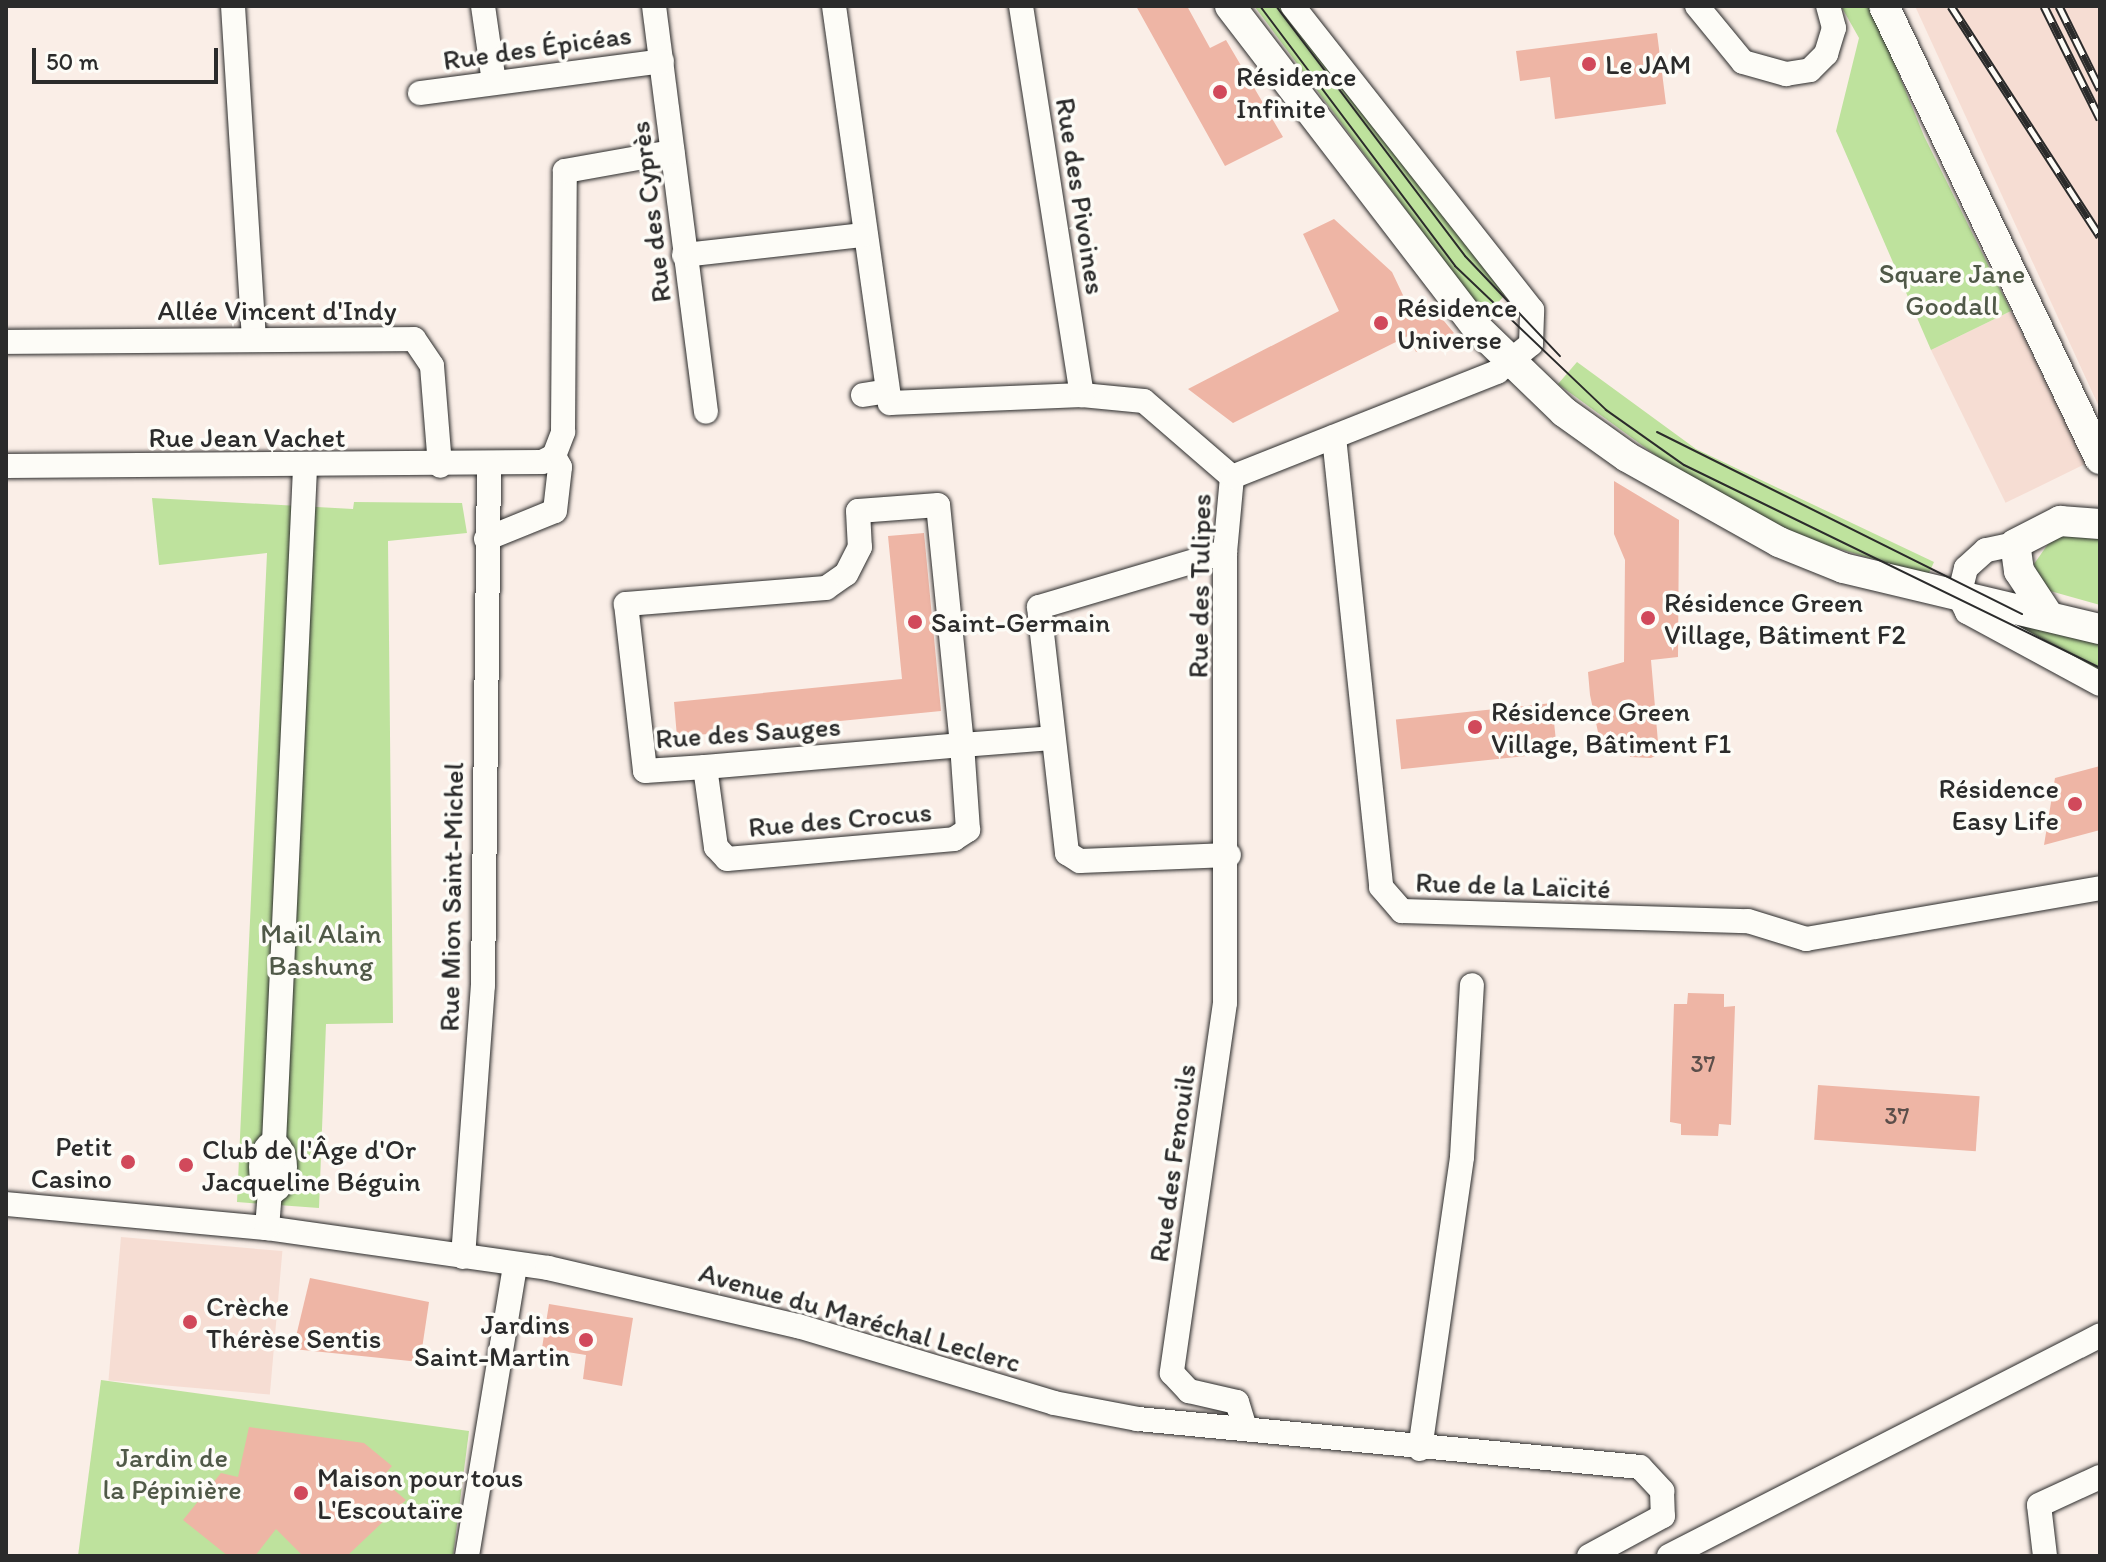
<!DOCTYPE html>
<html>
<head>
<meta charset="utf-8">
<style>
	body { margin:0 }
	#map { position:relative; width:2106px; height:1562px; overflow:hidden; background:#faeee7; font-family:Itim,sans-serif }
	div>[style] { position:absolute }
	.built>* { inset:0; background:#f6ddd3; transform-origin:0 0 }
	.green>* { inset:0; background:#bee29d }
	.building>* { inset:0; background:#eeb5a5; transform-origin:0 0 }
	.roads { filter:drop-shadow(0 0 2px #2b2b2b) drop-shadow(0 0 2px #2b2b2b) }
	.minor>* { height:24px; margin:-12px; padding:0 12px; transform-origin:12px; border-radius:12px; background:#fdfcf7 }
	.minor>.ring { margin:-12px; padding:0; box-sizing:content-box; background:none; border:24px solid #fdfcf7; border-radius:50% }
	.major>* { height:30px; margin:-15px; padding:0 15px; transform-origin:15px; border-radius:15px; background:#fdfcf7 }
	.tram>* { height:2px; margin:-1px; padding:0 1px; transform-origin:1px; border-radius:1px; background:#2b2b2b }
	.rail>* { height:9px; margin-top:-4.5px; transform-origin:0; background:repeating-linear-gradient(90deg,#fdfcf7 0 18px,#2b2b2b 0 36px); box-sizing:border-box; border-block:2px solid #2b2b2b }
	.dots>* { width:22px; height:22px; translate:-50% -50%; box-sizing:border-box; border:4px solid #fdfcf7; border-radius:50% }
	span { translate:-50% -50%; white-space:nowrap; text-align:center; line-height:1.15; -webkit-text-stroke:7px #fdfcf7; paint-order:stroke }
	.number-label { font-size:24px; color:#5c4e4a }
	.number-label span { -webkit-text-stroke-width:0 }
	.street-label { font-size:28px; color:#2b2b2b }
	.poi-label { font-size:28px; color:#2b2b2b }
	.left { translate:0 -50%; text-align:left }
	.right { translate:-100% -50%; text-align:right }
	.park-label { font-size:28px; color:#505948 }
	.frame { position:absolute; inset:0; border:8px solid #2b2b2b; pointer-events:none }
	.scale { position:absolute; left:32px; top:48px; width:186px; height:36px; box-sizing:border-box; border:4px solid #2b2b2b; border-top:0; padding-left:10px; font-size:24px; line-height:28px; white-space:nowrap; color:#2b2b2b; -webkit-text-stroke:6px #fdfcf7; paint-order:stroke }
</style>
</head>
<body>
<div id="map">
	<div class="built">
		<div style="clip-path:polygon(1915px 6px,2100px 6px,2100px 409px)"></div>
		<div style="left:2011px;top:311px;width:170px;height:89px;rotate:64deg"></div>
		<div style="left:121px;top:1237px;width:162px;height:144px;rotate:5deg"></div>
	</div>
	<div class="green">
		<div style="clip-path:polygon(1285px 6px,1508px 292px,1485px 316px,1255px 7px)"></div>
		<div style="clip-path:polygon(1841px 6px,1871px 6px,1924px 136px,2011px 311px,1931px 350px,1836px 131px,1859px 38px)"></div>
		<div style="clip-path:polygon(1577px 362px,1696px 449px,1934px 562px,1928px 575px,1802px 538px,1676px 470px,1558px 384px)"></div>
		<div style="clip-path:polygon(152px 498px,353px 509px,354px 502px,462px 503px,467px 533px,388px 541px,393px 1023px,326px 1024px,319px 1208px,237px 1202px,267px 553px,159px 565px)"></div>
		<div style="clip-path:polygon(2055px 534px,2100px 539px,2100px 605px,2043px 589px,2034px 564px)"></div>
		<div style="clip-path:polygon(1988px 613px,2100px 644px,2100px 677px)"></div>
		<div style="clip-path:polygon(101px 1380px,469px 1431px,453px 1556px,78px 1556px)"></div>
	</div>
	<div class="building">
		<div style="clip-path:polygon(1136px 6px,1187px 6px,1210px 48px,1226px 40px,1283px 137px,1225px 166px)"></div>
		<div style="clip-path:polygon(1657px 33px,1666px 104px,1555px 119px,1550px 77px,1520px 81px,1516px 51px)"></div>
		<div style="clip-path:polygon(1334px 219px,1392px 272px,1411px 312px,1429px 303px,1454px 333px,1416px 352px,1408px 336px,1233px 423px,1188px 389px,1339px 311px,1303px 234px)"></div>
		<div style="clip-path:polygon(1614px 481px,1679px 520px,1678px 657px,1651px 660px,1659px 754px,1651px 758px,1630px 757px,1628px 744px,1601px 746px,1590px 695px,1588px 672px,1624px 662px,1625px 560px,1614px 534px)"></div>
		<div style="clip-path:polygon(924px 533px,941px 711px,677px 737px,674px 702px,902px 679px,888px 536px)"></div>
		<div style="left:1552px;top:703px;width:50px;height:157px;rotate:84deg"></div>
		<div style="clip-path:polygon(2100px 766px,2100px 830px,2044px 845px,2055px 778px)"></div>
		<div style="clip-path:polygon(1688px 993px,1724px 994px,1724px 1007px,1735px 1006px,1731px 1125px,1719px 1124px,1718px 1136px,1681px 1135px,1681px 1124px,1670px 1122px,1674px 1004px,1687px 1004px)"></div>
		<div style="left:1818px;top:1085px;width:162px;height:55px;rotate:4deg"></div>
		<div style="clip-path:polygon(310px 1278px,429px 1302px,420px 1362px,293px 1349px)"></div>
		<div style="clip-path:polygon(549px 1304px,633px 1318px,622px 1386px,583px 1379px,586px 1355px,542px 1348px)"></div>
		<div style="clip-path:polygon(249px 1427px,364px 1443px,392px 1466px,381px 1479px,406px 1500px,347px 1556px,303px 1556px,276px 1529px,255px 1556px,228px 1556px,183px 1520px,221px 1473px,238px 1477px)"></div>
	</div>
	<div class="roads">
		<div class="minor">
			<div style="left:233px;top:6px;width:334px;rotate:86.4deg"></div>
			<div style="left:483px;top:6px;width:77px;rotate:81.8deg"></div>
			<div style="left:654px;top:6px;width:409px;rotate:82.7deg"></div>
			<div style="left:834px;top:6px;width:401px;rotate:82deg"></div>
			<div style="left:890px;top:403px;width:192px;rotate:-2.4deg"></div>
			<div style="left:1082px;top:395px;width:62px;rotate:5.5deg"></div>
			<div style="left:1144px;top:401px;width:116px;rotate:40.8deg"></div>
			<div style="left:1021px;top:6px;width:394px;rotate:81.1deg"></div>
			<div style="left:1697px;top:6px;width:72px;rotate:50.6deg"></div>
			<div style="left:1743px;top:62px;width:45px;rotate:15.6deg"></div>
			<div style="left:1786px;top:74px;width:24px;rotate:-9deg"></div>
			<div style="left:1810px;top:70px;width:23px;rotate:-45deg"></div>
			<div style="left:1826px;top:54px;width:27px;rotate:-73deg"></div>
			<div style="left:1834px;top:28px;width:23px;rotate:-105deg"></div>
			<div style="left:420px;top:93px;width:244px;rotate:-7.5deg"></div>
			<div style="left:684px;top:255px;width:180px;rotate:-6.4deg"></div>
			<div style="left:6px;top:342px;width:408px;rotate:-0.4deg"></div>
			<div style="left:414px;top:339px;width:32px;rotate:56deg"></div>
			<div style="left:432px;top:366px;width:100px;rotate:85.4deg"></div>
			<div style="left:863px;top:395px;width:24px;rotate:-9deg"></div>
			<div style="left:1334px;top:437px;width:452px;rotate:84deg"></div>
			<div style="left:1381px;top:887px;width:32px;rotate:49deg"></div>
			<div style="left:1402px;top:911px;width:346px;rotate:1.7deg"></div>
			<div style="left:1748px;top:921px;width:61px;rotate:17.2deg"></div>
			<div style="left:1806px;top:939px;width:298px;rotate:-9.8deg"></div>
			<div style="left:6px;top:466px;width:536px;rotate:-0.43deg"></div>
			<div style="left:542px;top:462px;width:13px;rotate:-27deg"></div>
			<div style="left:554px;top:456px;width:26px;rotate:-69deg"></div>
			<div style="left:563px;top:432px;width:261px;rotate:-89.6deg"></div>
			<div style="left:565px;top:171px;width:109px;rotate:-10.1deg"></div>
			<div style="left:1232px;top:477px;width:75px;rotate:95.3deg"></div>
			<div style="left:1225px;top:552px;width:451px;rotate:90deg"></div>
			<div style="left:1225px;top:1003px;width:374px;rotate:98.2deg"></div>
			<div style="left:1172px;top:1373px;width:25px;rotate:47deg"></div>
			<div style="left:1189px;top:1391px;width:49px;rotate:12.9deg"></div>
			<div style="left:1237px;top:1402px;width:28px;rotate:73deg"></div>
			<div style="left:1232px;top:477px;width:285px;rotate:-21.6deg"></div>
			<div style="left:1497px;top:372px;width:44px;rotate:-39.5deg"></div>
			<div style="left:1531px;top:344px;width:34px;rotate:-88deg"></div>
			<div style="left:1532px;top:310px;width:387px;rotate:-128.2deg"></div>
			<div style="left:486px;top:539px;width:74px;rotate:-22.1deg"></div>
			<div style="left:555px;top:511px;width:44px;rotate:-83.5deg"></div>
			<div style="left:560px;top:467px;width:13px;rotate:-119deg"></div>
			<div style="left:2015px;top:544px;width:30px;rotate:168deg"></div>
			<div style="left:1986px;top:550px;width:27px;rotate:138deg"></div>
			<div style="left:1966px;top:568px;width:29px;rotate:104deg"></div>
			<div style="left:1959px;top:596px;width:18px;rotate:63deg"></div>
			<div style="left:1967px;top:612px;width:151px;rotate:28.4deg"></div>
			<div style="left:1225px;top:552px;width:194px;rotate:163.5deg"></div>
			<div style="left:1039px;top:607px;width:248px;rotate:83.5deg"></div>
			<div style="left:1067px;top:853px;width:15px;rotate:32deg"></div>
			<div style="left:1080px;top:861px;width:149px;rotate:-2.3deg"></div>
			<div style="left:705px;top:767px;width:81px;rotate:82.2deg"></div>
			<div style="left:716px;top:847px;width:16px;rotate:47deg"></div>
			<div style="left:727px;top:859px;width:228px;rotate:-5deg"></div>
			<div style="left:954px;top:839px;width:17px;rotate:-33deg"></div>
			<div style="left:968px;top:830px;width:85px;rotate:-94deg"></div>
			<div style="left:962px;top:745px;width:241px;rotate:-95.7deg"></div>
			<div style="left:938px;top:505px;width:80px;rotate:175.7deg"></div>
			<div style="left:858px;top:511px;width:36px;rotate:87deg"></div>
			<div style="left:860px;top:547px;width:30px;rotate:117deg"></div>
			<div style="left:846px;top:574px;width:24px;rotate:145deg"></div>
			<div style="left:826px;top:588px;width:201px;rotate:175.4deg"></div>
			<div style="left:626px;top:604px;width:168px;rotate:83.5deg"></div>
			<div style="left:645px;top:771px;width:60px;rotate:-3.8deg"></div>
			<div style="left:705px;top:767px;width:258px;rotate:-4.9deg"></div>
			<div style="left:962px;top:745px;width:90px;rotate:-4.4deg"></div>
			<div class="ring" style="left:261px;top:1143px;width:-2px;height:-2px"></div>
			<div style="left:274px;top:1143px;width:676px;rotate:-87.37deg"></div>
			<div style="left:6px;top:1204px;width:262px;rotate:5.3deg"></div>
			<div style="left:267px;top:1228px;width:284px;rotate:8.1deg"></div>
			<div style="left:548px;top:1268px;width:257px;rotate:13.1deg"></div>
			<div style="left:798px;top:1326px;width:267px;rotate:16.7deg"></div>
			<div style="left:1054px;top:1403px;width:86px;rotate:10.8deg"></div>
			<div style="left:1138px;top:1419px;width:504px;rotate:5.46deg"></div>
			<div style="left:1640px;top:1467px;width:33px;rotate:47deg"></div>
			<div style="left:1662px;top:1491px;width:25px;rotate:88deg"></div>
			<div style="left:1663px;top:1516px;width:84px;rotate:151.6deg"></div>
			<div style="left:267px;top:1228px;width:62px;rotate:-85.4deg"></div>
			<div style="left:463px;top:1257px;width:273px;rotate:-85.8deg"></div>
			<div style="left:483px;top:985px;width:520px;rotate:-89.34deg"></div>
			<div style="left:1420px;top:1449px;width:295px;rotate:-81.8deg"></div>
			<div style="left:1462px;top:1157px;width:172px;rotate:-86.7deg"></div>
			<div style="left:467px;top:1556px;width:295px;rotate:-80.6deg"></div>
			<div style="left:1669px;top:1556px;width:484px;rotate:-27.1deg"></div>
			<div style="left:2045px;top:1556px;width:51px;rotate:-96.7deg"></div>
			<div style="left:2039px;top:1505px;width:67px;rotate:-24.7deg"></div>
		</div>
		<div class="major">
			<div style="left:1230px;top:6px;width:406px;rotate:52.5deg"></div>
			<div style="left:1477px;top:328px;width:121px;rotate:44deg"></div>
			<div style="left:1564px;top:412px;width:77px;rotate:35.5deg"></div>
			<div style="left:1627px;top:457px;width:174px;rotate:29.2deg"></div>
			<div style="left:1779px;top:542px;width:69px;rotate:22.1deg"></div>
			<div style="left:1843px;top:568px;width:264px;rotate:13.4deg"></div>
			<div style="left:1884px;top:6px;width:502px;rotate:64.51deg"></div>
			<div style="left:2046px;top:612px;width:49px;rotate:-123.4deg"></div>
			<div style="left:2019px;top:571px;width:27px;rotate:-98deg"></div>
			<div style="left:2015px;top:544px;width:51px;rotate:-27.1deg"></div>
			<div style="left:2060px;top:521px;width:40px;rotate:4.3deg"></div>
		</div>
	</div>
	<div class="tram">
		<div style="left:1260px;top:6px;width:325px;rotate:53.1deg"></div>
		<div style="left:1455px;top:266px;width:209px;rotate:43.6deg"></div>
		<div style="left:1606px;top:410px;width:95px;rotate:35.2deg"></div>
		<div style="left:1684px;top:465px;width:463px;rotate:26deg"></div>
		<div style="left:1276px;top:6px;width:313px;rotate:52.9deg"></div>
		<div style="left:1465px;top:256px;width:138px;rotate:46.5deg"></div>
		<div style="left:1657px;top:432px;width:408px;rotate:26.5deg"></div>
	</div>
	<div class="rail">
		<div style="left:1951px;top:6px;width:274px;rotate:57.1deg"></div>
		<div style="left:2044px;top:6px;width:126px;rotate:63.6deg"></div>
		<div style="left:2059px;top:6px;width:93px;rotate:63.7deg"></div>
	</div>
	<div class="dots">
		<div style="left:1589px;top:64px;background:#d1495b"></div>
		<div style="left:1220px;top:92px;background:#d1495b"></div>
		<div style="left:1381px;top:323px;background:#d1495b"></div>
		<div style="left:1648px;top:618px;background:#d1495b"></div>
		<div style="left:915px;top:622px;background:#d1495b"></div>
		<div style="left:1475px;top:727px;background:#d1495b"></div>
		<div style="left:2075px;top:804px;background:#d1495b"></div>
		<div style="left:128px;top:1162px;background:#d1495b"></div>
		<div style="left:186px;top:1165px;background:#d1495b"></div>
		<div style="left:190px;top:1322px;background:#d1495b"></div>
		<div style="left:586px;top:1340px;background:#d1495b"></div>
		<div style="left:301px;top:1493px;background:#d1495b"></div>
	</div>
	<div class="number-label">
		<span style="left:1703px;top:1064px">37</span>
		<span style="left:1897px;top:1116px">37</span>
	</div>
	<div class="street-label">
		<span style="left:537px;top:47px;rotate:-8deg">Rue des Épicéas</span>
		<span style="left:1081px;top:196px;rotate:81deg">Rue des Pivoines</span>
		<span style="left:650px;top:212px;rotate:-97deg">Rue des Cyprès</span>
		<span style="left:277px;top:310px">Allée Vincent d'Indy</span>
		<span style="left:247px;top:437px">Rue Jean Vachet</span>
		<span style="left:1199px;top:586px;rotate:-89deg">Rue des Tulipes</span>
		<span style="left:748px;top:732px;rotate:-4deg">Rue des Sauges</span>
		<span style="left:840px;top:819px;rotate:-5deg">Rue des Crocus</span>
		<span style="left:1513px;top:885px;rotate:2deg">Rue de la Laïcité</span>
		<span style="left:451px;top:897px;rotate:-89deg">Rue Mion Saint-Michel</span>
		<span style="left:1172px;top:1163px;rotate:-82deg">Rue des Fenouils</span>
		<span style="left:860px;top:1317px;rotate:16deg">Avenue du Maréchal Leclerc</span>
	</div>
	<div class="poi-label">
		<span class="left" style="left:1605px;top:64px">Le JAM</span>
		<span class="left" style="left:1236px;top:92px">Résidence<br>Infinite</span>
		<span class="left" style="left:1397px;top:323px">Résidence<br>Universe</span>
		<span class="left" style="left:1664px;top:618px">Résidence Green<br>Village, Bâtiment F2</span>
		<span class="left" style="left:931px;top:622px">Saint-Germain</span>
		<span class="left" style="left:1491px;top:727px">Résidence Green<br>Village, Bâtiment F1</span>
		<span class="right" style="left:2059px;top:804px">Résidence<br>Easy Life</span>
		<span class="right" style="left:112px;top:1162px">Petit<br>Casino</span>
		<span class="left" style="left:202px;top:1165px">Club de l'Âge d'Or<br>Jacqueline Béguin</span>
		<span class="left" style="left:206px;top:1322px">Crèche<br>Thérèse Sentis</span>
		<span class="right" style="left:570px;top:1340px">Jardins<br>Saint-Martin</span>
		<span class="left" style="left:317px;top:1493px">Maison pour tous<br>L'Escoutaïre</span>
	</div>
	<div class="park-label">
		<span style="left:1952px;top:289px">Square Jane<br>Goodall</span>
		<span style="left:321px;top:949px">Mail Alain<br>Bashung</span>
		<span style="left:172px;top:1473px">Jardin de<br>la Pépinière</span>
	</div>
	<div class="frame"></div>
	<div class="scale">50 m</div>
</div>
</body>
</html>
